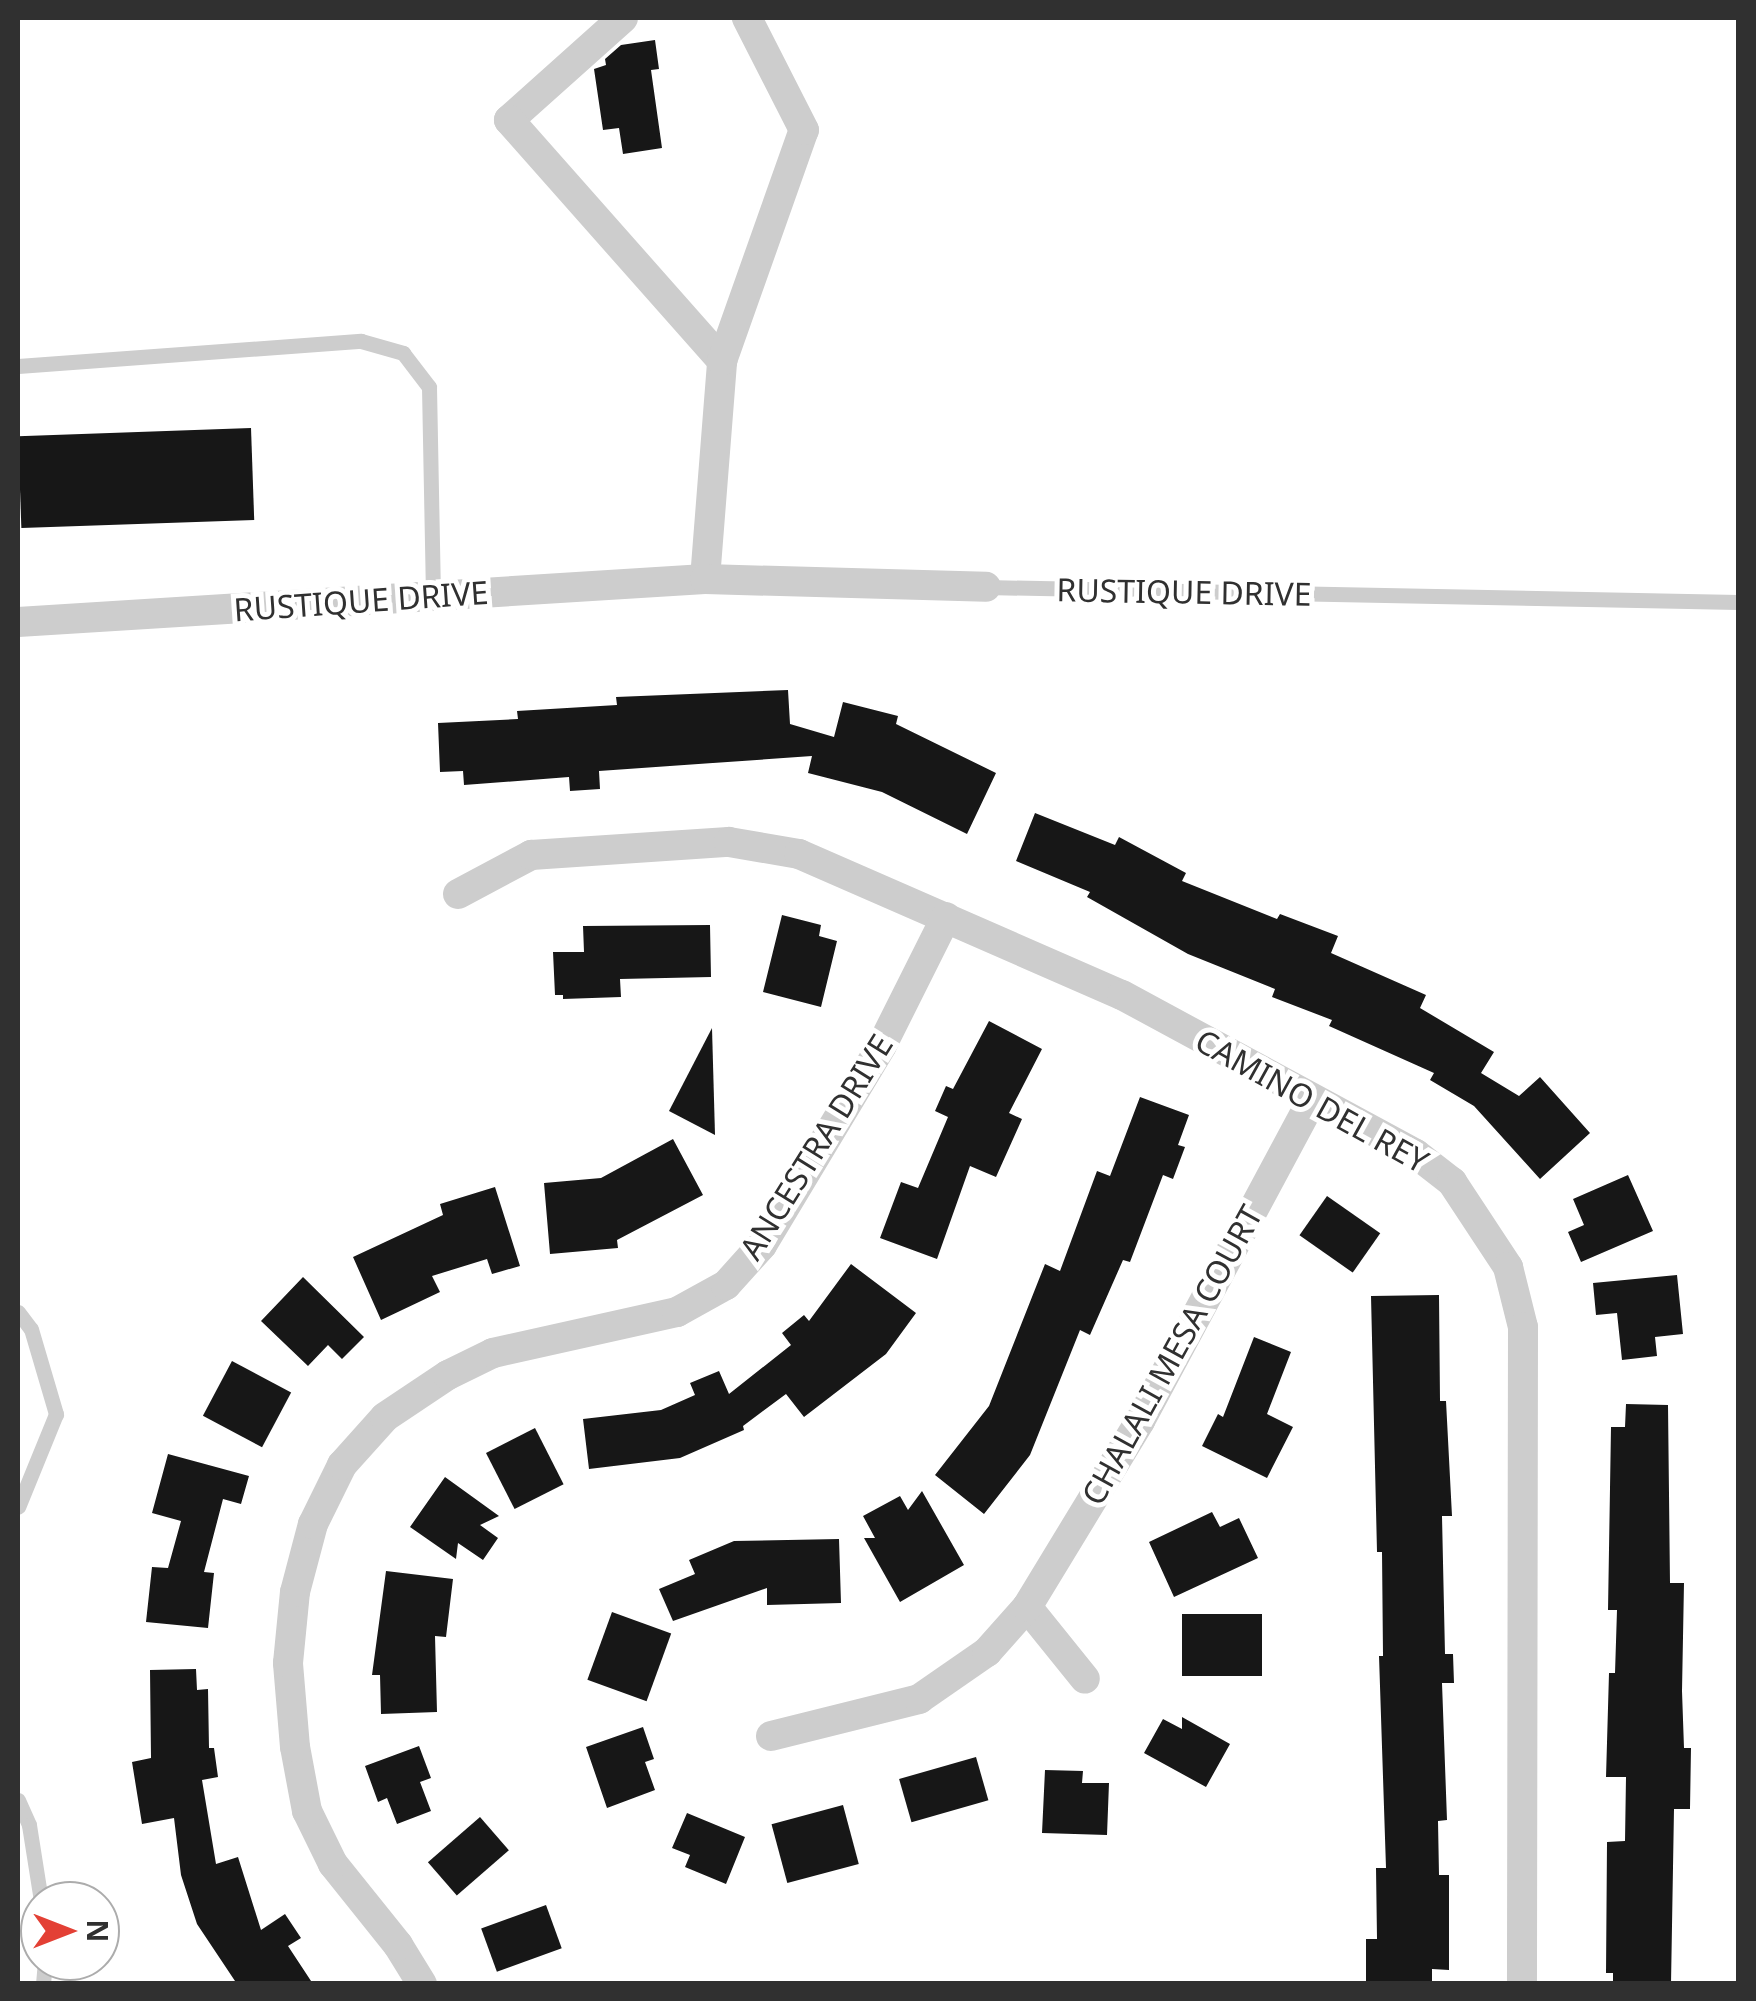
<!DOCTYPE html>
<html>
<head>
<meta charset="utf-8">
<style>
	body { margin:0 }
	#map { position:relative; width:1756px; height:2001px; overflow:hidden; background:#fff; font-family:"Noto Sans",sans-serif }
	div>[style] { position:absolute }
	.building>* { inset:0; background:#171717; transform-origin:0 0 }
	.service>* { height:15px; margin:-7.5px; padding:0 7.5px; transform-origin:7.5px; border-radius:7.5px; background:#cdcdcd }
	.minor>* { height:30px; margin:-15px; padding:0 15px; transform-origin:15px; border-radius:15px; background:#cdcdcd }
	span { translate:-50% -50%; white-space:nowrap; text-align:center; line-height:1.15; -webkit-text-stroke:10px #fff; paint-order:stroke }
	.street-label { font-size:32px; color:#303030 }
	.frame { position:absolute; inset:0; border:20px solid #303030; pointer-events:none }
	.north { position:absolute; left:20px; top:1881px; width:100px; height:100px; box-sizing:border-box; background:#fff; border:2px solid #acacac; border-radius:50%; rotate:90deg; font-size:28px; font-weight:700; line-height:40px; text-align:center; color:#303030 }
	.north::after { content:''; display:block; margin:auto; width:35px; height:45px; background:#e34035; clip-path:polygon(50% 0,100% 100%,50% 72%,0 100%) }
</style>
</head>
<body>
<div id="map">
	<div class="building">
		<div style="clip-path:polygon(655px 40px,659px 69px,651px 70px,662px 148px,623px 154px,619px 128px,603px 130px,594px 69px,606px 65px,605px 59px,621px 45px)"></div>
		<div style="left:251px;top:428px;width:92px;height:233px;rotate:88deg"></div>
		<div style="clip-path:polygon(788px 690px,790px 724px,834px 737px,843px 702px,898px 716px,896px 724px,996px 773px,967px 834px,882px 792px,808px 773px,812px 756px,599px 771px,600px 789px,570px 791px,569px 777px,464px 785px,463px 771px,440px 772px,438px 723px,518px 719px,517px 711px,617px 705px,616px 697px)"></div>
		<div style="clip-path:polygon(1035px 813px,1115px 845px,1119px 837px,1186px 873px,1182px 881px,1277px 919px,1280px 914px,1338px 936px,1331px 953px,1426px 995px,1420px 1008px,1494px 1052px,1481px 1073px,1519px 1096px,1540px 1077px,1590px 1133px,1540px 1179px,1474px 1106px,1430px 1080px,1434px 1073px,1329px 1026px,1332px 1020px,1272px 997px,1275px 989px,1188px 954px,1087px 897px,1090px 892px,1016px 861px)"></div>
		<div style="clip-path:polygon(782px 915px,821px 925px,819px 936px,837px 941px,821px 1007px,763px 992px)"></div>
		<div style="clip-path:polygon(710px 925px,711px 977px,620px 979px,621px 997px,563px 999px,563px 995px,555px 995px,553px 952px,584px 952px,583px 926px)"></div>
		<div style="clip-path:polygon(989px 1021px,1042px 1049px,1009px 1113px,1022px 1119px,996px 1177px,970px 1166px,937px 1259px,880px 1238px,901px 1182px,918px 1188px,948px 1117px,935px 1111px,946px 1086px,953px 1089px)"></div>
		<div style="clip-path:polygon(712px 1028px,715px 1135px,669px 1111px)"></div>
		<div style="clip-path:polygon(1140px 1097px,1189px 1115px,1178px 1145px,1185px 1147px,1173px 1179px,1163px 1175px,1130px 1262px,1123px 1260px,1090px 1335px,1080px 1330px,1030px 1455px,984px 1514px,935px 1475px,989px 1406px,1045px 1264px,1060px 1271px,1097px 1171px,1110px 1176px)"></div>
		<div style="clip-path:polygon(673px 1139px,703px 1195px,617px 1240px,618px 1248px,550px 1254px,544px 1183px,601px 1178px)"></div>
		<div style="clip-path:polygon(1628px 1175px,1653px 1231px,1581px 1262px,1568px 1232px,1584px 1225px,1573px 1199px)"></div>
		<div style="clip-path:polygon(495px 1187px,520px 1266px,492px 1274px,487px 1259px,432px 1276px,440px 1292px,381px 1320px,353px 1257px,443px 1215px,440px 1204px)"></div>
		<div style="left:1327px;top:1196px;width:65px;height:48px;rotate:35deg"></div>
		<div style="clip-path:polygon(851px 1264px,916px 1313px,886px 1354px,804px 1417px,786px 1394px,743px 1426px,744px 1430px,680px 1458px,589px 1469px,583px 1419px,661px 1410px,695px 1395px,690px 1383px,719px 1371px,729px 1394px,791px 1345px,782px 1333px,804px 1315px,809px 1321px)"></div>
		<div style="clip-path:polygon(1677px 1275px,1683px 1334px,1655px 1337px,1657px 1356px,1622px 1360px,1617px 1313px,1596px 1315px,1593px 1283px)"></div>
		<div style="clip-path:polygon(303px 1277px,364px 1337px,342px 1359px,328px 1345px,308px 1366px,261px 1321px)"></div>
		<div style="clip-path:polygon(1439px 1295px,1440px 1401px,1446px 1401px,1452px 1516px,1442px 1516px,1445px 1654px,1453px 1654px,1454px 1683px,1442px 1683px,1447px 1820px,1438px 1821px,1439px 1875px,1449px 1875px,1449px 1970px,1432px 1969px,1432px 1984px,1366px 1984px,1366px 1939px,1377px 1939px,1376px 1868px,1386px 1868px,1379px 1656px,1383px 1656px,1382px 1552px,1377px 1552px,1371px 1296px)"></div>
		<div style="clip-path:polygon(1254px 1337px,1291px 1352px,1267px 1414px,1293px 1427px,1267px 1478px,1202px 1446px,1218px 1414px,1223px 1417px)"></div>
		<div style="left:232px;top:1361px;width:67px;height:62px;rotate:28deg"></div>
		<div style="clip-path:polygon(1626px 1404px,1668px 1405px,1670px 1583px,1684px 1583px,1682px 1691px,1684px 1748px,1691px 1748px,1690px 1809px,1674px 1809px,1671px 1984px,1613px 1984px,1613px 1973px,1606px 1973px,1607px 1842px,1625px 1841px,1626px 1777px,1606px 1777px,1609px 1673px,1615px 1673px,1617px 1610px,1608px 1610px,1611px 1427px,1625px 1427px)"></div>
		<div style="left:535px;top:1428px;width:63px;height:55px;rotate:63deg"></div>
		<div style="clip-path:polygon(168px 1454px,249px 1476px,241px 1504px,223px 1499px,204px 1572px,214px 1573px,208px 1628px,146px 1622px,152px 1567px,168px 1568px,181px 1521px,152px 1513px)"></div>
		<div style="clip-path:polygon(445px 1477px,499px 1516px,480px 1525px,498px 1538px,483px 1560px,458px 1543px,456px 1559px,410px 1527px)"></div>
		<div style="clip-path:polygon(922px 1491px,964px 1565px,900px 1602px,864px 1538px,875px 1538px,863px 1516px,900px 1496px,908px 1510px)"></div>
		<div style="clip-path:polygon(1212px 1512px,1220px 1527px,1239px 1518px,1258px 1558px,1174px 1597px,1149px 1542px)"></div>
		<div style="clip-path:polygon(839px 1539px,841px 1603px,767px 1605px,767px 1588px,673px 1621px,659px 1589px,695px 1574px,689px 1560px,734px 1541px)"></div>
		<div style="clip-path:polygon(386px 1571px,453px 1579px,446px 1637px,435px 1636px,437px 1712px,381px 1714px,380px 1675px,372px 1675px)"></div>
		<div style="left:612px;top:1612px;width:63px;height:72px;rotate:20deg"></div>
		<div style="left:1262px;top:1614px;width:62px;height:80px;rotate:90deg"></div>
		<div style="clip-path:polygon(196px 1669px,197px 1690px,208px 1689px,209px 1748px,214px 1748px,218px 1777px,202px 1780px,216px 1864px,238px 1857px,261px 1930px,285px 1914px,301px 1938px,288px 1946px,313px 1984px,237px 1984px,197px 1924px,181px 1875px,174px 1818px,142px 1824px,132px 1762px,151px 1758px,150px 1670px)"></div>
		<div style="clip-path:polygon(1182px 1717px,1230px 1744px,1206px 1787px,1144px 1753px,1163px 1719px,1182px 1729px)"></div>
		<div style="clip-path:polygon(643px 1727px,654px 1759px,645px 1762px,655px 1790px,607px 1808px,586px 1747px)"></div>
		<div style="clip-path:polygon(419px 1746px,431px 1778px,420px 1782px,431px 1811px,397px 1824px,387px 1798px,378px 1802px,365px 1766px)"></div>
		<div style="left:976px;top:1757px;width:45px;height:80px;rotate:74deg"></div>
		<div style="clip-path:polygon(1045px 1770px,1083px 1771px,1082px 1783px,1109px 1783px,1107px 1835px,1042px 1833px)"></div>
		<div style="left:843px;top:1805px;width:61px;height:74px;rotate:75deg"></div>
		<div style="clip-path:polygon(687px 1813px,745px 1837px,726px 1884px,685px 1867px,690px 1855px,672px 1848px)"></div>
		<div style="left:480px;top:1817px;width:44px;height:69px;rotate:49deg"></div>
		<div style="left:546px;top:1905px;width:46px;height:69px;rotate:70deg"></div>
	</div>
	<div class="service">
		<div style="left:18px;top:366px;width:344px;rotate:-4.2deg"></div>
		<div style="left:361px;top:341px;width:44px;rotate:15.9deg"></div>
		<div style="left:403px;top:353px;width:43px;rotate:52.6deg"></div>
		<div style="left:429px;top:387px;width:209px;rotate:88.9deg"></div>
		<div style="left:986px;top:587px;width:752px;rotate:1.14deg"></div>
		<div style="left:18px;top:1312px;width:21px;rotate:53deg"></div>
		<div style="left:31px;top:1329px;width:89px;rotate:73.6deg"></div>
		<div style="left:56px;top:1414px;width:100px;rotate:112.2deg"></div>
		<div style="left:18px;top:1800px;width:27px;rotate:66deg"></div>
		<div style="left:29px;top:1825px;width:77px;rotate:81deg"></div>
		<div style="left:43px;top:1984px;width:23px;rotate:-85deg"></div>
	</div>
	<div class="minor">
		<div style="left:623px;top:18px;width:153px;rotate:138.2deg"></div>
		<div style="left:509px;top:120px;width:322px;rotate:48.5deg"></div>
		<div style="left:705px;top:579px;width:219px;rotate:-85.5deg"></div>
		<div style="left:722px;top:361px;width:245px;rotate:-70.5deg"></div>
		<div style="left:804px;top:130px;width:126px;rotate:-117deg"></div>
		<div style="left:18px;top:622px;width:688px;rotate:-3.58deg"></div>
		<div style="left:705px;top:579px;width:281px;rotate:1.6deg"></div>
		<div style="left:458px;top:894px;width:83px;rotate:-28.1deg"></div>
		<div style="left:531px;top:855px;width:198px;rotate:-3.8deg"></div>
		<div style="left:729px;top:842px;width:71px;rotate:9.7deg"></div>
		<div style="left:799px;top:854px;width:352px;rotate:23.6deg"></div>
		<div style="left:1122px;top:995px;width:334px;rotate:28.4deg"></div>
		<div style="left:1416px;top:1154px;width:46px;rotate:37.9deg"></div>
		<div style="left:1452px;top:1182px;width:102px;rotate:56.6deg"></div>
		<div style="left:1508px;top:1267px;width:62px;rotate:76deg"></div>
		<div style="left:1523px;top:1327px;width:657px;rotate:90.09deg"></div>
		<div style="left:1027px;top:1607px;width:92px;rotate:51.1deg"></div>
		<div style="left:771px;top:1736px;width:153px;rotate:-14deg"></div>
		<div style="left:919px;top:1699px;width:83px;rotate:-34.7deg"></div>
		<div style="left:987px;top:1652px;width:60px;rotate:-48.4deg"></div>
		<div style="left:1027px;top:1607px;width:218px;rotate:-58.7deg"></div>
		<div style="left:1140px;top:1421px;width:364px;rotate:-61.8deg"></div>
		<div style="left:422px;top:1984px;width:46px;rotate:-121.6deg"></div>
		<div style="left:398px;top:1945px;width:104px;rotate:-128.7deg"></div>
		<div style="left:333px;top:1864px;width:59px;rotate:-116.1deg"></div>
		<div style="left:307px;top:1811px;width:65px;rotate:-100.6deg"></div>
		<div style="left:295px;top:1747px;width:84px;rotate:-94.8deg"></div>
		<div style="left:288px;top:1663px;width:71px;rotate:-84.4deg"></div>
		<div style="left:295px;top:1592px;width:70px;rotate:-75.2deg"></div>
		<div style="left:313px;top:1524px;width:66px;rotate:-63.8deg"></div>
		<div style="left:342px;top:1465px;width:64px;rotate:-48.1deg"></div>
		<div style="left:385px;top:1417px;width:76px;rotate:-33.7deg"></div>
		<div style="left:448px;top:1375px;width:50px;rotate:-26.1deg"></div>
		<div style="left:493px;top:1353px;width:189px;rotate:-12.6deg"></div>
		<div style="left:677px;top:1312px;width:56px;rotate:-28.9deg"></div>
		<div style="left:726px;top:1285px;width:54px;rotate:-48deg"></div>
		<div style="left:762px;top:1245px;width:233px;rotate:-59deg"></div>
		<div style="left:882px;top:1045px;width:143px;rotate:-63.4deg"></div>
	</div>
	<div class="street-label">
		<span style="left:1184px;top:592px;rotate:1deg">RUSTIQUE DRIVE</span>
		<span style="left:361px;top:601px;rotate:-4deg">RUSTIQUE DRIVE</span>
		<span style="left:1312px;top:1101px;rotate:29deg">CAMINO DEL REY</span>
		<span style="left:816px;top:1147px;rotate:-58deg">ANCESTRA DRIVE</span>
		<span style="left:1172px;top:1355px;rotate:-61deg">CHALALI MESA COURT</span>
	</div>
	<div class="frame"></div>
	<div class="north">N</div>
</div>
</body>
</html>
